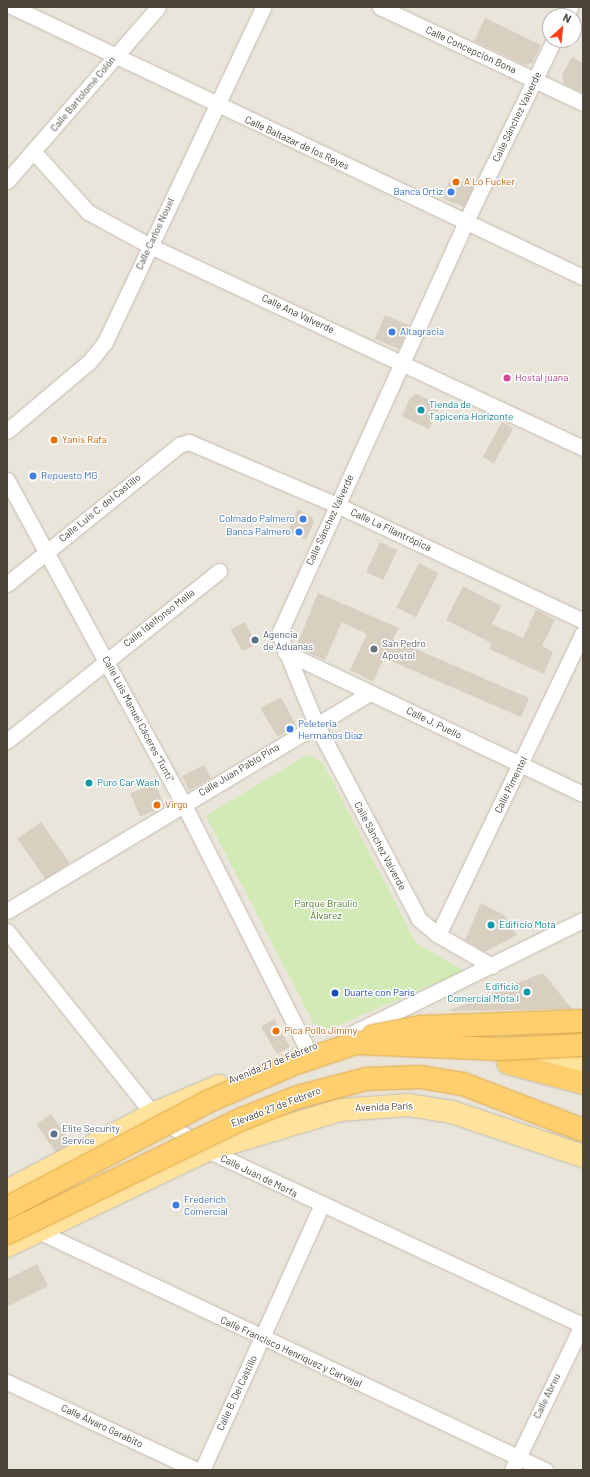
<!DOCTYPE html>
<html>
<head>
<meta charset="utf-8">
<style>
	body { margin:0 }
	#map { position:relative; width:590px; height:1477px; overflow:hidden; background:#f6f3ec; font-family:Barlow,sans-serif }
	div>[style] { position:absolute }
	.residential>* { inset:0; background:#eae5da }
	.green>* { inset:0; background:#d2eab5 }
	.building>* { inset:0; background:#d8cfc1; transform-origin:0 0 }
	.roads { filter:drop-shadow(0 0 1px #c2bbae) drop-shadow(0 0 1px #c2bbae) }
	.minor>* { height:15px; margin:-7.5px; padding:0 7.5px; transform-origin:7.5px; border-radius:7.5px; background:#fff }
	.primary>* { height:22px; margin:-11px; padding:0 11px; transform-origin:11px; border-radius:11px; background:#ffe39c }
	.motorway>* { height:22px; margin:-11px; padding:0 11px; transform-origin:11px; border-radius:11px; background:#ffcf6e }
	.bridges { filter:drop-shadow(0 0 1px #e0a43c) drop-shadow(0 0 1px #e0a43c) }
	.motorway-bridge>* { height:22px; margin:-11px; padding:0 11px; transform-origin:11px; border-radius:11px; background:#ffcf6e }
	.dots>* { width:11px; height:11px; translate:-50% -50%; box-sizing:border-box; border:2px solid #fff; border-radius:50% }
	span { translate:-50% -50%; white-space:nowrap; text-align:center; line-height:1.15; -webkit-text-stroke:3px #fff; paint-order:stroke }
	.street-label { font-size:10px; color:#4b4439 }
	.food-label { font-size:10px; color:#c56008 }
	.left { translate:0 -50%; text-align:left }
	.shop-label { font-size:10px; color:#366cbe }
	.right { translate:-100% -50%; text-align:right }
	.hotel-label { font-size:10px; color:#b23c85 }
	.culture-label { font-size:10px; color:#0d838f }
	.service-label { font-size:10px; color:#4e5e75 }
	.worship-label { font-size:10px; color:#5b616d }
	.park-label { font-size:10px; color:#4a7f2a }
	.transit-label { font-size:10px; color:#164399 }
	.frame { position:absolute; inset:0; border:8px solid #4b4439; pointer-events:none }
	.north { position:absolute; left:542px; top:8px; width:40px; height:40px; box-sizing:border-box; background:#fff; border:1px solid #b7b4b0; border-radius:50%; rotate:27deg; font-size:11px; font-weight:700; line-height:16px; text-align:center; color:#4b4439 }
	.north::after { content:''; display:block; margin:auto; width:14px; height:18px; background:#fc3f1d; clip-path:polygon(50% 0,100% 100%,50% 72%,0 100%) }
</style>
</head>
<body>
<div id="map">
	<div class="residential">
		<div style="clip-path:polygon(evenodd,7px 7px,583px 7px,583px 1470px,7px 1470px,7px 7px,550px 16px,574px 16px,574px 40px,550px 40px,550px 16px)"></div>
	</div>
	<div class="green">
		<div style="clip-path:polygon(308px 754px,323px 763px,416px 943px,464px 971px,330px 1029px,314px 1024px,206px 816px)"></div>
	</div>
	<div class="building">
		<div style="clip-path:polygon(485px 18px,541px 45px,532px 63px,525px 65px,474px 41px)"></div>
		<div style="clip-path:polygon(572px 57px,583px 63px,583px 93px,564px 84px,562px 75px)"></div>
		<div style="left:451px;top:177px;width:24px;height:23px;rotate:22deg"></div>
		<div style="left:385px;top:315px;width:26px;height:26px;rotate:23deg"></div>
		<div style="clip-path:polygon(417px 394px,440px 405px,429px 429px,402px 416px,410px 398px)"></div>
		<div style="left:502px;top:422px;width:13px;height:40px;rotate:29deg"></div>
		<div style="clip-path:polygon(298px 509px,312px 517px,314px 522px,306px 540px,288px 531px)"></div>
		<div style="left:380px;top:542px;width:19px;height:33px;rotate:25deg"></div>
		<div style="left:419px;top:563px;width:22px;height:50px;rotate:27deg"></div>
		<div style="clip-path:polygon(463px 586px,501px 606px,492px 624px,523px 638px,536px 610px,555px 620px,542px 646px,553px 652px,544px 674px,489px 649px,491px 643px,446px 620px)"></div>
		<div style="clip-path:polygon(318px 593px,399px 628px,393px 639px,529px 698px,521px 717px,384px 658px,373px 682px,350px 670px,367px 634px,342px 622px,325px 660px,296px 647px)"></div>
		<div style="left:245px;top:622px;width:25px;height:16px;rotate:63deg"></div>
		<div style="clip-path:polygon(281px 697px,296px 725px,278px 737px,260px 708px)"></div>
		<div style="clip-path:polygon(204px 765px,211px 778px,189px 791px,182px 776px)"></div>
		<div style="left:155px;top:783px;width:25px;height:27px;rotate:67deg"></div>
		<div style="left:41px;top:822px;width:50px;height:29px;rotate:55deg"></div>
		<div style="clip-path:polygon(481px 903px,504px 915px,517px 935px,485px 952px,465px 940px)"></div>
		<div style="clip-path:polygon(543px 973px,572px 1009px,448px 1011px)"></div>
		<div style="left:274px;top:1019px;width:32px;height:15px;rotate:60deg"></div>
		<div style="left:51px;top:1114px;width:35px;height:18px;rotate:55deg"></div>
		<div style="clip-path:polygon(37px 1264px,48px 1286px,7px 1307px,7px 1279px)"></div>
	</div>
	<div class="roads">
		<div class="minor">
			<div style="left:13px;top:7px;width:631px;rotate:25.35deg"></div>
			<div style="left:380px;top:7px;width:225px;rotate:25.3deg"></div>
			<div style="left:566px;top:16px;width:10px;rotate:-66deg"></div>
			<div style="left:34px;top:152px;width:81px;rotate:48deg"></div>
			<div style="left:88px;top:212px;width:71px;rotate:28.7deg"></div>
			<div style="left:150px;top:246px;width:478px;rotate:25deg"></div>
			<div style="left:7px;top:181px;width:230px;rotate:-49deg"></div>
			<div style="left:7px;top:431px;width:107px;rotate:-40.1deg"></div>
			<div style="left:89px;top:362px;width:26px;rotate:-51deg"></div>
			<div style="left:105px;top:342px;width:370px;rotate:-64.7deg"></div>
			<div style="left:7px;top:480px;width:368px;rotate:61.4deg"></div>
			<div style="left:183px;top:803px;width:275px;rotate:63.2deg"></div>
			<div style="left:7px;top:584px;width:221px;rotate:-38.9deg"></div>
			<div style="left:179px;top:445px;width:10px;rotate:-17deg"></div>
			<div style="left:189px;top:442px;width:161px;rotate:23.1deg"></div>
			<div style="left:337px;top:505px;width:272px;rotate:25.2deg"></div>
			<div style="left:285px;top:652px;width:330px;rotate:25.5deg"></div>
			<div style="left:7px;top:741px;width:272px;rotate:-38.7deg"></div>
			<div style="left:7px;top:911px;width:423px;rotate:-31deg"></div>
			<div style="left:7px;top:931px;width:234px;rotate:51.4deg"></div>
			<div style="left:153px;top:1114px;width:65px;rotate:33.7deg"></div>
			<div style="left:207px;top:1150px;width:415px;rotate:25deg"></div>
			<div style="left:438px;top:935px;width:335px;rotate:-64.4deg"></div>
			<div style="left:492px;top:966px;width:62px;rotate:-150.1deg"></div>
			<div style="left:438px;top:935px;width:25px;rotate:-140deg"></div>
			<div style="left:419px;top:919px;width:221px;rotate:-117.8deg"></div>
			<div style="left:316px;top:724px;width:97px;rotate:-112.3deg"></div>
			<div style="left:279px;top:634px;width:453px;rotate:-65.6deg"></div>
			<div style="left:466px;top:221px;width:201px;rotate:-64.1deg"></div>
			<div style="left:345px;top:1037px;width:265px;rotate:-26.2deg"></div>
			<div style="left:38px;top:1231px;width:561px;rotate:25.24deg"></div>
			<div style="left:7px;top:1382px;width:209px;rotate:24.9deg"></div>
			<div style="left:202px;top:1470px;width:290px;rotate:-65.7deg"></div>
			<div style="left:512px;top:1470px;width:163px;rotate:-64.2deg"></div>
		</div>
		<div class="primary">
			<div style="left:536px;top:1065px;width:47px;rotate:3.7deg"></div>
			<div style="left:7px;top:1191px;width:165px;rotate:-27.8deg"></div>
			<div style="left:153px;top:1114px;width:72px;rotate:-23deg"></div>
			<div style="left:7px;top:1246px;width:222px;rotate:-25.6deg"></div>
			<div style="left:207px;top:1150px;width:139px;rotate:-16.7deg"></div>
			<div style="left:340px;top:1110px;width:69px;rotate:-4.1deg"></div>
			<div style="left:409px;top:1105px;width:44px;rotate:9.2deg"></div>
			<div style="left:452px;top:1112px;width:138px;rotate:18.6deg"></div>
		</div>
		<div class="motorway">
			<div style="left:508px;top:1063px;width:78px;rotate:14.9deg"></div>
		</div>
	</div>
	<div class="bridges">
		<div class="motorway-bridge">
			<div style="left:373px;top:1036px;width:48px;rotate:-10.8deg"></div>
			<div style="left:420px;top:1027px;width:163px;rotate:-2.1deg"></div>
			<div style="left:7px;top:1208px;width:226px;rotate:-27.9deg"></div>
			<div style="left:207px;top:1102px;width:97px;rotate:-23.7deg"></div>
			<div style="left:296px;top:1063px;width:63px;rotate:-18.4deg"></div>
			<div style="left:356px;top:1043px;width:144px;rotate:2.4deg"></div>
			<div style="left:500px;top:1049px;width:83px;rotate:-2.8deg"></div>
			<div style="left:7px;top:1233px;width:261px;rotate:-25.9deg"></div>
			<div style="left:242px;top:1119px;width:60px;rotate:-21.4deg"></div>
			<div style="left:298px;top:1097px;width:70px;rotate:-14.8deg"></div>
			<div style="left:366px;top:1079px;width:55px;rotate:-2.1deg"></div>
			<div style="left:421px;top:1077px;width:43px;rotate:9.5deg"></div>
			<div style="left:463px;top:1084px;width:129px;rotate:21deg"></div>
		</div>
	</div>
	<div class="dots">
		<div style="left:456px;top:182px;background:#e8710a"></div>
		<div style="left:451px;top:192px;background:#3f7fe0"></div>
		<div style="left:392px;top:332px;background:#3f7fe0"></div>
		<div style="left:507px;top:378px;background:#d1479c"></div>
		<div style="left:421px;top:410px;background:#0f9aa8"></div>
		<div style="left:54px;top:440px;background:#e8710a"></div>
		<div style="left:33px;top:476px;background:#3f7fe0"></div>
		<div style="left:303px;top:519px;background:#3f7fe0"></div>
		<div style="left:299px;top:532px;background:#3f7fe0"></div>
		<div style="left:255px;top:640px;background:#5c6f8a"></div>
		<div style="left:374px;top:649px;background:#6b7280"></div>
		<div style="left:290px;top:729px;background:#3f7fe0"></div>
		<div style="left:89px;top:783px;background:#0f9aa8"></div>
		<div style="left:157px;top:805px;background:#e8710a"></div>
		<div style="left:491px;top:925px;background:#0f9aa8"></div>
		<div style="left:527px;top:992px;background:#0f9aa8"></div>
		<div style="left:335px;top:993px;background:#1a4fb4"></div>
		<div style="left:276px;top:1031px;background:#e8710a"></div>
		<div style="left:54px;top:1134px;background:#5c6f8a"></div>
		<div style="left:176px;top:1205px;background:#3f7fe0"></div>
	</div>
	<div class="street-label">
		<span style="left:471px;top:50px;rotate:25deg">Calle Concepción Bona</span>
		<span style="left:83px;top:94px;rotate:-50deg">Calle Bartolomé Colón</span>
		<span style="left:517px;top:117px;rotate:-64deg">Calle Sánchez Valverde</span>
		<span style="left:297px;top:143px;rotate:25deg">Calle Baltazar de los Reyes</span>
		<span style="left:155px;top:234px;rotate:-65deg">Calle Carlos Nouel</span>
		<span style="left:298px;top:314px;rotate:25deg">Calle Ana Valverde</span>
		<span style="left:100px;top:508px;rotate:-39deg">Calle Luis C. del Castillo</span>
		<span style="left:330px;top:520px;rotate:-65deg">Calle Sánchez Valverde</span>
		<span style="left:391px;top:530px;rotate:25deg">Calle La Filantrópica</span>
		<span style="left:159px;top:618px;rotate:-38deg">Calle Idelfonso Mella</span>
		<span style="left:138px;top:719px;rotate:62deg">Calle Luis Manuel Cáceres "Tunti"</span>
		<span style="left:434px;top:723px;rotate:26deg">Calle J. Puello</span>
		<span style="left:239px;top:770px;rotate:-31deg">Calle Juan Pablo Pina</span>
		<span style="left:511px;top:785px;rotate:-64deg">Calle Pimentel</span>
		<span style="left:380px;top:846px;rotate:62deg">Calle Sánchez Valverde</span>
		<span style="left:273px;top:1063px;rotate:-22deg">Avenida 27 de Febrero</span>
		<span style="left:276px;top:1107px;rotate:-21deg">Elevado 27 de Febrero</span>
		<span style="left:384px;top:1107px;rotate:-2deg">Avenida París</span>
		<span style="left:259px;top:1176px;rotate:26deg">Calle Juan de Morfa</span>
		<span style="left:291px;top:1352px;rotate:25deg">Calle Francisco Henríquez y Carvajal</span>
		<span style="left:237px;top:1393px;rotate:-65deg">Calle B. Del Castillo</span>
		<span style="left:547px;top:1396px;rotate:-64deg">Calle Abreu</span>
		<span style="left:102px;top:1426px;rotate:25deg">Calle Álvaro Garabito</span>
	</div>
	<div class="food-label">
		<span class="left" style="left:464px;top:182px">A Lo Fucker</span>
		<span class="left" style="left:62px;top:440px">Yanis Rafa</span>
		<span class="left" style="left:165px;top:805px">Virgo</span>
		<span class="left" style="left:284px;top:1031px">Pica Pollo Jimmy</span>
	</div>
	<div class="shop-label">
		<span class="right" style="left:443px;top:192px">Banca Ortiz</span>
		<span class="left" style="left:400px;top:332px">Altagracia</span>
		<span class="left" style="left:41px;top:476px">Repuesto MG</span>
		<span class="right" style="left:295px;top:519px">Colmado Palmero</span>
		<span class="right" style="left:291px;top:532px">Banca Palmero</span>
		<span class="left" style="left:298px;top:729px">Peleteria<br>Hermanos Diaz</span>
		<span class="left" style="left:184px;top:1205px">Frederich<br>Comercial</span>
	</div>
	<div class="hotel-label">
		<span class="left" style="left:515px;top:378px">Hostal juana</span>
	</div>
	<div class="culture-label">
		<span class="left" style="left:429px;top:410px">Tienda de<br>Tapicería Horizonte</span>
		<span class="left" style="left:97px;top:783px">Puro Car Wash</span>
		<span class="left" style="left:499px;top:925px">Edificio Mota</span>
		<span class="right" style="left:519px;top:992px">Edificio<br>Comercial Mota I</span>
	</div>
	<div class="service-label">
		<span class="left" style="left:263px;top:640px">Agencia<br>de Aduanas</span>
		<span class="left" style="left:62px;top:1134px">Elite Security<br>Service</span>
	</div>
	<div class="worship-label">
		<span class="left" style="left:382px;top:649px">San Pedro<br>Apostol</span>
	</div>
	<div class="park-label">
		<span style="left:326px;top:909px">Parque Braulio<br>Álvarez</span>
	</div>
	<div class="transit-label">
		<span class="left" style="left:344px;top:993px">Duarte con París</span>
	</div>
	<div class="frame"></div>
	<div class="north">N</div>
</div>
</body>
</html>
